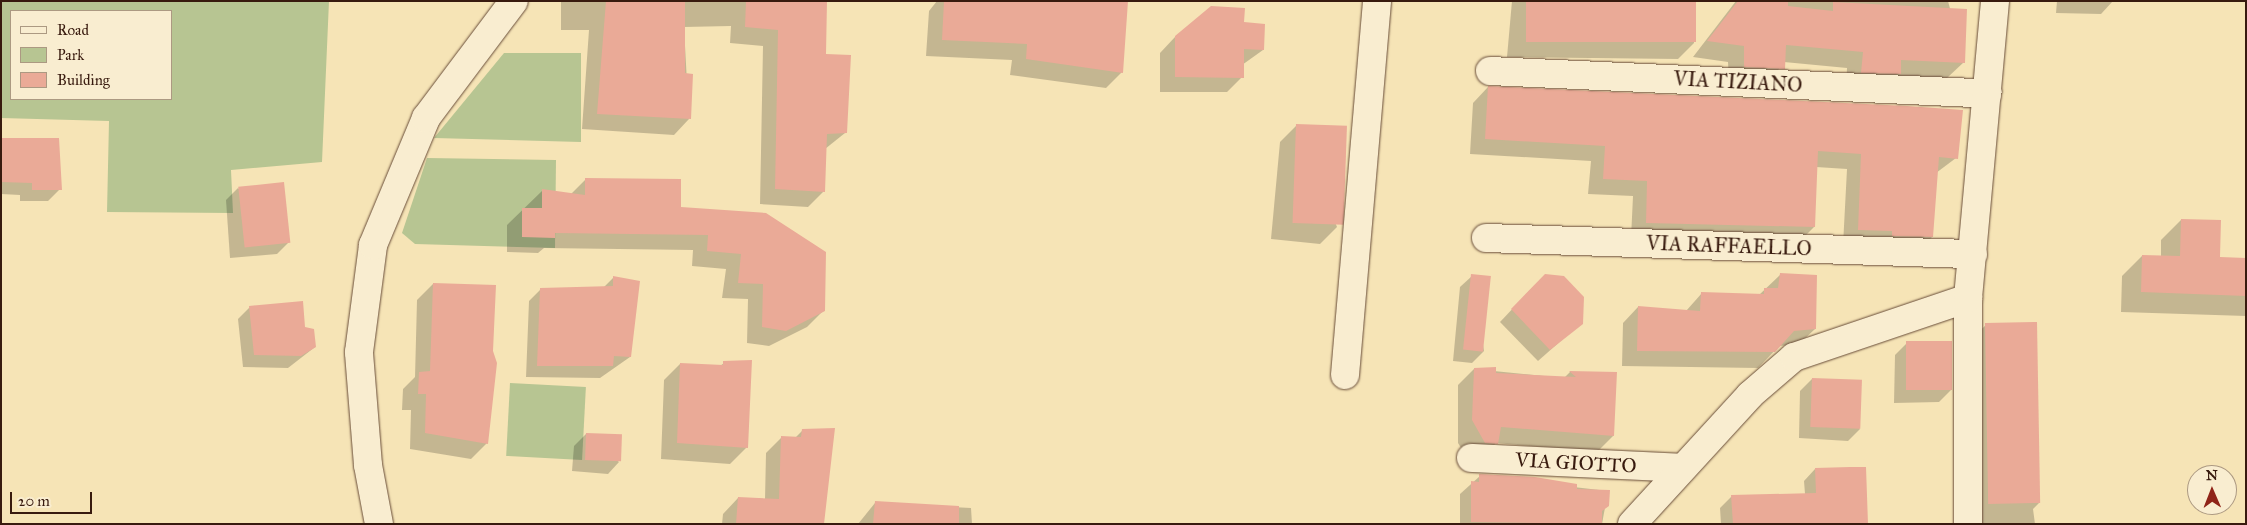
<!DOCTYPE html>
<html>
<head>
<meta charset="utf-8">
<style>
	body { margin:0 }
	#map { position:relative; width:2247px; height:525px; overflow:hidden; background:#f6e4b6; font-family:"IM FELL Great Primer",serif }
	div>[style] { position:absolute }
	.green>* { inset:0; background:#b7c592; transform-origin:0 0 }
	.shadow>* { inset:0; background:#0003 }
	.building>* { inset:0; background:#eaaa97; transform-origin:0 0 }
	.roads { filter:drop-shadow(0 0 1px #684c38) drop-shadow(0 0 1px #684c38) }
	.minor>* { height:28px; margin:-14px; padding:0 14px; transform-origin:14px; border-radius:14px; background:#f9edd0 }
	span { translate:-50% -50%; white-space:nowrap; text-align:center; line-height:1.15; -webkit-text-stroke:5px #f9edd0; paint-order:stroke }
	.street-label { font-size:20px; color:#381a0e }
	.frame { position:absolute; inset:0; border:2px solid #381a0e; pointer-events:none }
	.legend { position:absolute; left:10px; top:10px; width:162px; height:90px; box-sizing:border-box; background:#f9edd0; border:1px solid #ac9982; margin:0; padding:6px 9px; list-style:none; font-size:15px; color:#381a0e }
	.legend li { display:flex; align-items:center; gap:10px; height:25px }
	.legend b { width:25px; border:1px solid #ac9982 }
	.north { position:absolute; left:2187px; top:465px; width:50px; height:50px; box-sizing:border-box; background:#f9edd0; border:1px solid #ac9982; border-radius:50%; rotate:359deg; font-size:14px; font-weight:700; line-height:20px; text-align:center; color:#381a0e }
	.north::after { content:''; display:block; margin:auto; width:18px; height:22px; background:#8f2418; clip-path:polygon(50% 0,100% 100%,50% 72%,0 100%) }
	.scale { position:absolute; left:10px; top:492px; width:82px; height:22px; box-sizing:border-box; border:2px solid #381a0e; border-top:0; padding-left:6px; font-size:15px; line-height:18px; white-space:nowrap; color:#381a0e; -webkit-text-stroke:4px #f9edd0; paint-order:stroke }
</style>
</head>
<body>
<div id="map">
	<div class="green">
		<div style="clip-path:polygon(evenodd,1px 1px,329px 1px,322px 162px,231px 170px,233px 213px,107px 212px,109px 121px,1px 118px,1px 1px,11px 11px,171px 11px,171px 99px,11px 99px,11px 11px)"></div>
		<div style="clip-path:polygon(504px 53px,581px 53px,581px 142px,434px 138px)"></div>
		<div style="clip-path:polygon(427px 158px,556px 160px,555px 248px,415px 244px,402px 233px)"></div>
		<div style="left:510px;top:383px;width:76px;height:73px;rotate:3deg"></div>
	</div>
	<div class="shadow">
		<div style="clip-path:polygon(561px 1px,826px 1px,825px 55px,845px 133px,825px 149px,824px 191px,808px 207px,760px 204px,763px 46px,730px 43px,731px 26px,684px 27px,689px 119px,674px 135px,582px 129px,589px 30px,561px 30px)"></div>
		<div style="clip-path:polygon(937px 1px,1127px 1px,1122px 72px,1106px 88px,1010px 75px,1012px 60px,926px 56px,929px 11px)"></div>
		<div style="clip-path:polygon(1512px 1px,1695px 1px,1694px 43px,1678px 59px,1507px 57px)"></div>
		<div style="clip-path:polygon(1736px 1px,1948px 1px,1964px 62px,1947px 78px,1897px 76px,1883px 90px,1846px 88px,1847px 68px,1784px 62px,1767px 85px,1729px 83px,1728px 62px,1693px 57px)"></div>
		<div style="clip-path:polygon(2057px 1px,2113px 1px,2101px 14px,2056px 13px)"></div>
		<div style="clip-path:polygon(1243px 23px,1263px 50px,1242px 65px,1242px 77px,1227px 92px,1160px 92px,1160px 53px,1175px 37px)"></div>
		<div style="clip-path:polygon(1488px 87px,1956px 158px,1936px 173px,1932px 237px,1917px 252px,1843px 245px,1847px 169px,1816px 167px,1814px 227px,1799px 242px,1631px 238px,1633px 196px,1588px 194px,1591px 161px,1470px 154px,1473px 103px)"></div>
		<div style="clip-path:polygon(1297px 125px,1337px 227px,1320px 244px,1271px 239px,1280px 142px)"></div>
		<div style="clip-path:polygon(1px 139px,60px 189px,48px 201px,20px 201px,20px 195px,1px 194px)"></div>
		<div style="clip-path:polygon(586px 179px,679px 208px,823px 311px,807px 327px,769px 346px,747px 343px,748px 299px,722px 298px,726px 269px,692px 266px,693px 250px,544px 248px,538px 253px,507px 252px,507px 225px,543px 190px,571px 194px)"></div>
		<div style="clip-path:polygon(238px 188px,289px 242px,277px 254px,230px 258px,226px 200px)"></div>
		<div style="clip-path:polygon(2181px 220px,2218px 259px,2246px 260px,2246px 316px,2121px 312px,2122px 276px,2142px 256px,2161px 257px,2161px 240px)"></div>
		<div style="clip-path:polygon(1780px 275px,1815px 329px,1799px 344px,1779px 346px,1758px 368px,1622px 366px,1623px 323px,1638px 307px,1686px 311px,1702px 293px,1759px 295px)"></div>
		<div style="clip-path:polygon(1472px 276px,1484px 351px,1472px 363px,1453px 361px,1460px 287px)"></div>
		<div style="clip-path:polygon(613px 278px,639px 282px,630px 357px,600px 378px,526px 377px,529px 301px,541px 289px,603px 288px)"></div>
		<div style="clip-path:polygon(433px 284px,492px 351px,495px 363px,487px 443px,471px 459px,410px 449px,411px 410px,402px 410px,403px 389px,415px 377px,417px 300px)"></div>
		<div style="clip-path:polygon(1533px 287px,1581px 323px,1538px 361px,1500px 322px)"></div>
		<div style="clip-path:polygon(250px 307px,304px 328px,315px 347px,288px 368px,243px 367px,238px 319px)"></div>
		<div style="clip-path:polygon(1986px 325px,2039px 503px,2033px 509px,2035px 524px,1980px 524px,1974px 336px)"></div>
		<div style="clip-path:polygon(1907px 343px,1951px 390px,1939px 402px,1894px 403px,1895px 355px)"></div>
		<div style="clip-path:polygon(724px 363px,747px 447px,730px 464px,661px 459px,664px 380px,680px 364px,720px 366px)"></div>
		<div style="clip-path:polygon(1474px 369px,1564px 378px,1570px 372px,1616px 373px,1613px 436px,1597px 452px,1496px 443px,1480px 459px,1468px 459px,1458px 443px,1458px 385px)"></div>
		<div style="clip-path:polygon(1812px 379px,1860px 429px,1848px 441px,1799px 438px,1800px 391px)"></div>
		<div style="clip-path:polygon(803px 430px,834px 430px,823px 524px,722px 524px,723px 514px,738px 498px,765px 499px,766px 453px,782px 437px,795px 438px)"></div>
		<div style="clip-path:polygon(586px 434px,619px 462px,608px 474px,572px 471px,574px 446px)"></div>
		<div style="clip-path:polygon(1815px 469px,1867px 524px,1721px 524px,1720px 508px,1732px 496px,1805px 494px,1804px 481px)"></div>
		<div style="clip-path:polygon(1480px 476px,1608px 491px,1602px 524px,1460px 524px,1460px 494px)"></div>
		<div style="clip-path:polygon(875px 503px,971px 508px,972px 524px,858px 524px)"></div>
	</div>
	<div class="building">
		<div style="clip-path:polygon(606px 1px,685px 1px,685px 73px,693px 74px,691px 119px,597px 114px)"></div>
		<div style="clip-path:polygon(746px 1px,827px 1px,826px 54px,851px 55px,847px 133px,827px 134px,825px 192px,775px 189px,778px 30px,745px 27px)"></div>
		<div style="clip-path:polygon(944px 1px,1128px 1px,1123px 73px,1026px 59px,1027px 44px,942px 40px)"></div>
		<div style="left:1526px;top:1px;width:170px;height:41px"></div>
		<div style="clip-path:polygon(1738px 1px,1788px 1px,1788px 6px,1833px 11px,1833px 2px,1967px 9px,1965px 63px,1901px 60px,1901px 74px,1861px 73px,1863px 52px,1786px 45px,1785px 69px,1744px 67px,1744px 46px,1707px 41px)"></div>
		<div style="clip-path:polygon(1211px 6px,1245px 8px,1244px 22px,1265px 24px,1264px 50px,1244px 49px,1244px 78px,1175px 77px,1175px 36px)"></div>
		<div style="clip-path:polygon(1488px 86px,1907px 106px,1963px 110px,1958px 159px,1939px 157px,1933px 237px,1892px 236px,1892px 231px,1858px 230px,1861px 154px,1818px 151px,1815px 227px,1646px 223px,1647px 181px,1603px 179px,1605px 146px,1485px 139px)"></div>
		<div style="left:1296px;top:124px;width:51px;height:99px;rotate:2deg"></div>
		<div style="clip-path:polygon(1px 138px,59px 138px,62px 190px,32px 190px,32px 183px,1px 182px)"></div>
		<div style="clip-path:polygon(585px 178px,681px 179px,681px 207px,766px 213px,826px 252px,825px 311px,786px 331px,762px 327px,763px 284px,738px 283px,741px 254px,707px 251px,708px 235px,555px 233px,555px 238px,522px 237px,522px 208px,542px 208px,542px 189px,585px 195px)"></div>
		<div style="left:284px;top:182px;width:61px;height:46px;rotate:84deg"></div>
		<div style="clip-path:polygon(2181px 219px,2221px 220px,2220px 257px,2246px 258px,2246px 296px,2141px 292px,2142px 255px,2180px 256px)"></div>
		<div style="clip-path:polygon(1780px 273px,1817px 275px,1816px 329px,1794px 331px,1775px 352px,1637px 351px,1638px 306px,1700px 311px,1701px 292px,1764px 294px,1764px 288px,1778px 288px)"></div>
		<div style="left:1471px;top:274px;width:20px;height:76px;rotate:6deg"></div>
		<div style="clip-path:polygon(1545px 274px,1564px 276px,1584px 297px,1583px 324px,1550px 350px,1511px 309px)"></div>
		<div style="clip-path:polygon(613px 276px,640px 281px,631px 357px,614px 356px,613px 366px,537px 366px,540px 288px,613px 286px)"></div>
		<div style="clip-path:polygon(433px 283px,496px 285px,493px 351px,497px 363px,488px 444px,425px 433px,426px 394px,418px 394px,419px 372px,430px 371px)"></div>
		<div style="clip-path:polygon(303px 301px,305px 327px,314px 329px,316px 347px,301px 356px,254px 355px,249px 306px)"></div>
		<div style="left:2037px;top:322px;width:181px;height:52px;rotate:89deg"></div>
		<div style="left:1952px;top:341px;width:49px;height:46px;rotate:90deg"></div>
		<div style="clip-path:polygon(752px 360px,748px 448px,677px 443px,680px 363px,723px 365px,723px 361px)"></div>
		<div style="clip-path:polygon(1496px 367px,1496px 373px,1576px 377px,1569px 371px,1617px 372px,1614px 436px,1501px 427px,1498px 444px,1485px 443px,1472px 420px,1474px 368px)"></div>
		<div style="left:1812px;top:378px;width:50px;height:49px;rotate:2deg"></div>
		<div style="clip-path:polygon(835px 428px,824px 524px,736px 524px,738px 497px,779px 499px,781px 436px,801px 437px,802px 429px)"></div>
		<div style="left:586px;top:433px;width:36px;height:27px;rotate:2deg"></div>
		<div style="clip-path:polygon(1850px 467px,1866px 467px,1868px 524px,1733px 524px,1731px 495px,1816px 493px,1815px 468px)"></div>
		<div style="clip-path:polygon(1479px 474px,1535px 477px,1577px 484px,1577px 489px,1610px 490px,1609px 506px,1602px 511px,1602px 524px,1471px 522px,1471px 481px,1479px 482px)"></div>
		<div style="clip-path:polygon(875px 501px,959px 506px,959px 524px,873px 524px)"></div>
	</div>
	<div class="roads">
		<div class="minor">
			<div style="left:1490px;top:71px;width:498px;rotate:2.6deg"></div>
			<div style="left:1486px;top:238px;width:487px;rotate:1.9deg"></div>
			<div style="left:1345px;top:375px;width:375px;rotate:-85.1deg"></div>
			<div style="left:1471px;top:458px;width:211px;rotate:2.7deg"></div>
			<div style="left:379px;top:524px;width:60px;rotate:-100.6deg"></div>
			<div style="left:368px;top:465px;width:113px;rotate:-94.6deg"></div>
			<div style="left:359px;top:352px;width:108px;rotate:-82.5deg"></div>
			<div style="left:373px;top:245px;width:138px;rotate:-67.3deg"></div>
			<div style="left:426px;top:118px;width:146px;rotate:-53.1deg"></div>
			<div style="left:1632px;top:524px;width:175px;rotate:-47.5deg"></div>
			<div style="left:1750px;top:395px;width:58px;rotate:-40.8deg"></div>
			<div style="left:1794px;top:357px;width:184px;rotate:-18.7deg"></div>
			<div style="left:1968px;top:524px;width:226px;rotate:-90deg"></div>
			<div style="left:1968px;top:298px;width:298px;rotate:-84.8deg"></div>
		</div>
	</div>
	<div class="street-label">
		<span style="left:1738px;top:82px;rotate:3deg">VIA TIZIANO</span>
		<span style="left:1729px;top:246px;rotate:2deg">VIA RAFFAELLO</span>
		<span style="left:1576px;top:463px;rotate:3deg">VIA GIOTTO</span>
	</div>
	<div class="frame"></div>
	<ul class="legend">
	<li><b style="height:6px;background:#f9edd0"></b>Road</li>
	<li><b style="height:14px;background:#b7c592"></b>Park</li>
	<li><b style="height:14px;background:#eaaa97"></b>Building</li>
	</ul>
	<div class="north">N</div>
	<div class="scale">20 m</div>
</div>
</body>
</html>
